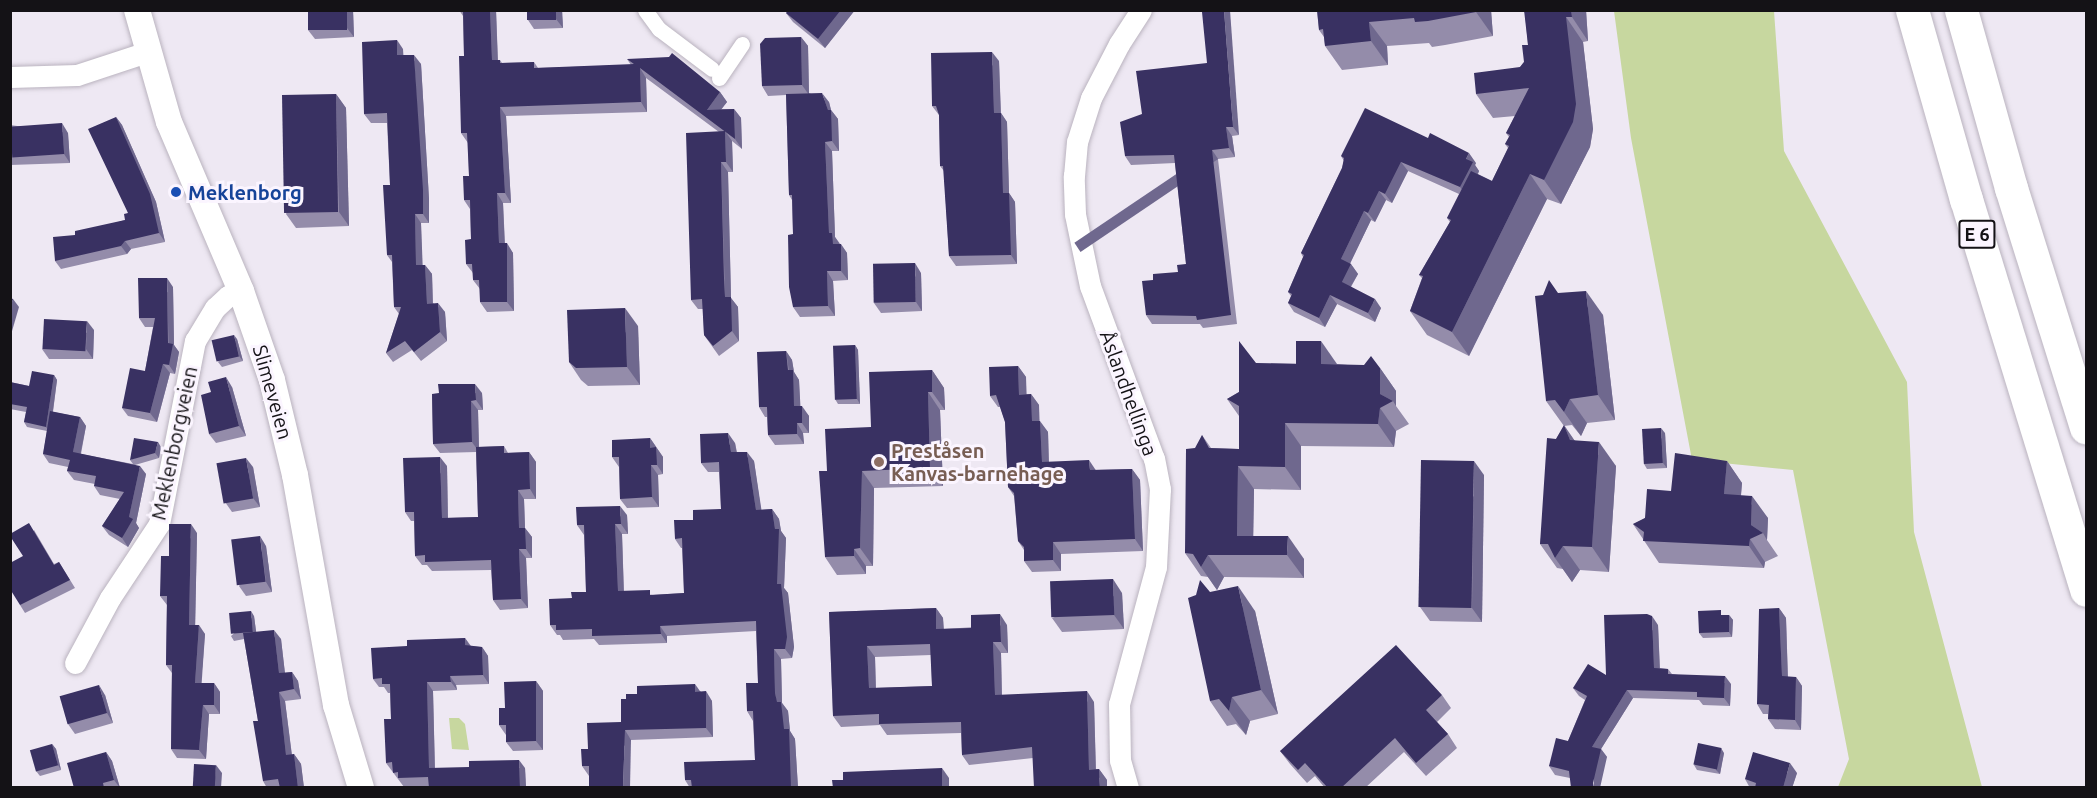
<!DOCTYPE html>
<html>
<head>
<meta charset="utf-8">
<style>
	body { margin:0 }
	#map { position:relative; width:2097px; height:798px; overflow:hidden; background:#eee8f3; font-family:Ubuntu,sans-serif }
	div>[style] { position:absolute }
	.green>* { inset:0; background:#c7d79f }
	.roads { filter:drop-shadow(0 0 2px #bab3bf) drop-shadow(0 0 2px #bab3bf) }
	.pedestrian>* { height:15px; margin:-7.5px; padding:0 7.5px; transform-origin:7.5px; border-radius:7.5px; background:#fff }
	.minor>* { height:21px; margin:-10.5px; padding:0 10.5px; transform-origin:10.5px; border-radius:10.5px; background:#fff }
	.tertiary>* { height:26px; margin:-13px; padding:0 13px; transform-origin:13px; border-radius:13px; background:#fff }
	.motorway>* { height:33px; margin:-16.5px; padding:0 16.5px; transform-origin:16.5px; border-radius:16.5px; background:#fff }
	.wall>* { inset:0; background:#948caa }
	.shaded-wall>* { inset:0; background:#6f688e; transform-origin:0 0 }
	.building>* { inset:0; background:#393162; transform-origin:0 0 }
	.dots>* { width:16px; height:16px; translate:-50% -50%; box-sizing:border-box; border:3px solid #fbf5ff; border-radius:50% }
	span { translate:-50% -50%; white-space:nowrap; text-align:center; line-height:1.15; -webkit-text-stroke:6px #fbf5ff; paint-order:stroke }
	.shield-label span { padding:2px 4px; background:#fbf5ff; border:2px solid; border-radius:4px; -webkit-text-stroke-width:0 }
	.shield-label { font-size:18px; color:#141216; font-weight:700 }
	.transit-label { font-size:20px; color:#164399; font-weight:700 }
	.left { translate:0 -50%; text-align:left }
	.street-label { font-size:20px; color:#141216 }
	.education-label { font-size:20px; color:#785e54; font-weight:700 }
	.frame { position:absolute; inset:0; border:12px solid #141216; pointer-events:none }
</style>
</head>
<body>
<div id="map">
	<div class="green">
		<div style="clip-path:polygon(1614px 11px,1774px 11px,1784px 151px,1907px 382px,1914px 532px,1982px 787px,1838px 787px,1849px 759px,1793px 470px,1692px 460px,1631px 138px)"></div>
		<div style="clip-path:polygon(449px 718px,459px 718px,465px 724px,469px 750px,452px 749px)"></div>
	</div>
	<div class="roads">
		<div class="pedestrian">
			<div style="left:645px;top:10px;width:24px;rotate:54deg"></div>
			<div style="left:659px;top:29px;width:66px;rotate:37deg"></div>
			<div style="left:719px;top:78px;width:41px;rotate:-55.9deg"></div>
		</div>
		<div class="minor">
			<div style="left:10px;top:77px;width:67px;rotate:-1.7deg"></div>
			<div style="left:77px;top:75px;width:74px;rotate:-18.2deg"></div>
			<div style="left:75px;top:663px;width:74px;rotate:-61.7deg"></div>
			<div style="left:110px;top:598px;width:89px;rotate:-56.5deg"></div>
			<div style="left:159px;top:524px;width:187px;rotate:-78.9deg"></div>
			<div style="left:195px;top:341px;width:39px;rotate:-59deg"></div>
			<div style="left:215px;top:308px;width:18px;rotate:-43deg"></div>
			<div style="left:228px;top:296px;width:14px;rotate:-21deg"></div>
			<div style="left:1128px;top:788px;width:29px;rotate:-106deg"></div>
			<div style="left:1120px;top:760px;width:56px;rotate:-91deg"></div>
			<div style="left:1119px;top:704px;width:142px;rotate:-74.9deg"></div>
			<div style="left:1156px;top:567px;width:78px;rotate:-87.1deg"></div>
			<div style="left:1160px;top:489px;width:31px;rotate:-101deg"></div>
			<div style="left:1154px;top:459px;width:184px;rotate:-110.3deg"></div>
			<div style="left:1090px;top:286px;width:74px;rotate:-101.8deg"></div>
			<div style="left:1075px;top:214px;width:38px;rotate:-92deg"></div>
			<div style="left:1074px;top:176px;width:34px;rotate:-85deg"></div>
			<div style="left:1077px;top:142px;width:46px;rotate:-72.3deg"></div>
			<div style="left:1091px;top:98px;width:61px;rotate:-62.6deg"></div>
			<div style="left:1119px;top:44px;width:40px;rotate:-57.1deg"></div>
		</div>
		<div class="tertiary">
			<div style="left:137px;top:10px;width:116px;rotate:74.1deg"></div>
			<div style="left:169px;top:122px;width:184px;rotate:66.9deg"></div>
			<div style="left:241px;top:291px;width:94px;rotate:70.8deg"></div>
			<div style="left:272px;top:380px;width:98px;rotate:76.4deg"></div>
			<div style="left:295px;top:475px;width:234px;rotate:79.9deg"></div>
			<div style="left:336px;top:705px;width:87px;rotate:73.2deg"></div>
		</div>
		<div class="motorway">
			<div style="left:1912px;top:10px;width:197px;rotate:74.1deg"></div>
			<div style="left:1966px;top:199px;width:409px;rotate:72.9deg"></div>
			<div style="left:1961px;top:10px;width:185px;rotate:74.3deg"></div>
			<div style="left:2011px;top:188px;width:251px;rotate:72.6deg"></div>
		</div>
	</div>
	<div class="wall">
		<div style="clip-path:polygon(353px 10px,354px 37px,315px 39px,308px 30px)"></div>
		<div style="clip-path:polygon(459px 10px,496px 10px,498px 60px,500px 60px,502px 63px,534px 62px,538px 68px,631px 65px,627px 59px,720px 92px,727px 102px,721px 109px,734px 109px,741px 118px,742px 149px,732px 141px,733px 172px,728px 172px,731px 298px,738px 307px,739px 341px,719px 356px,704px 335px,703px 309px,698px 309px,691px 300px,719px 132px,646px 78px,647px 112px,506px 116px,511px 203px,503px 203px,505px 243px,513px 253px,514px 311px,487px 312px,480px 302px,480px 289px,473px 280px,473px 273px,466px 264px,471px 239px,470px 209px,464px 200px,469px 176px,468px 143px,461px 133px,464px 56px,463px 16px)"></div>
		<div style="clip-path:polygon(562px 10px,563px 28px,534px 29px,528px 20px)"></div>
		<div style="clip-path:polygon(855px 10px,825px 48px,793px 22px,786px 13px)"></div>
		<div style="clip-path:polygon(1317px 10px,1491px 10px,1493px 36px,1445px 45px,1432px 47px,1429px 43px,1387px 46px,1388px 65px,1342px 70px,1325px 46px,1324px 37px,1319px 30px)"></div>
		<div style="clip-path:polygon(1523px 10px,1586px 10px,1588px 41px,1583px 42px,1593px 129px,1590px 147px,1561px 204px,1547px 199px,1469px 356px,1427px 335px,1410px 311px,1422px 278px,1419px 275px,1450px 222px,1447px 218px,1459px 194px,1408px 171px,1392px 203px,1386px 200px,1375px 222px,1371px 220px,1350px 263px,1358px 274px,1351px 287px,1381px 308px,1375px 322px,1337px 304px,1325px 327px,1294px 312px,1288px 303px,1291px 296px,1288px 292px,1303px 257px,1301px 253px,1342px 168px,1344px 161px,1341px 156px,1476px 163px,1475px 165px,1479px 171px,1478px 174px,1492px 181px,1508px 148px,1505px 144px,1509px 137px,1506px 133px,1515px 116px,1493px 118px,1476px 94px,1520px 67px,1524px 62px,1528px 45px,1525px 13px)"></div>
		<div style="clip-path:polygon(801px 37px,808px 46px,809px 93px,829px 102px,831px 110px,838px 119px,839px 151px,832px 151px,835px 237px,847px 253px,848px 280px,833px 281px,835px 316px,800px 317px,793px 307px,793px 234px,792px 200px,789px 195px,786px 95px,768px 96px,762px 86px)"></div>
		<div style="clip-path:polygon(403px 49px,403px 55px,421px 64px,429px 199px,429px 223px,421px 223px,422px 265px,425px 265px,432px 274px,433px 303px,445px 312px,447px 341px,421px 361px,412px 350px,393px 362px,386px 353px,399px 314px,394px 307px,392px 262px,387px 255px,390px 185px,387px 123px,371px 123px,364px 114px)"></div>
		<div style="clip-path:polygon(999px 61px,1001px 113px,1007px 122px,1009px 193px,1015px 202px,1017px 264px,956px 266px,949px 256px,944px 171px,940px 166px,939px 115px,932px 106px)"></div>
		<div style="clip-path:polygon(1207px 63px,1239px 135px,1232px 136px,1235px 157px,1218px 159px,1237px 324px,1203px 328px,1200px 324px,1152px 324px,1146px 315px,1153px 280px,1178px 272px,1186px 264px,1175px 163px,1131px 165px,1125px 156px,1142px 114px)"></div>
		<div style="clip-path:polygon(336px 94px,346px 108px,349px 226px,296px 228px,286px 214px)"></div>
		<div style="clip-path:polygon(116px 117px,122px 125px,156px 202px,165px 242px,131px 249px,127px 254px,61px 269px,55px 261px,75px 235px,125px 220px,128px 213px)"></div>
		<div style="clip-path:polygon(10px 125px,68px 133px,70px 163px,10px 165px)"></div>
		<div style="clip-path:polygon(921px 273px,922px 311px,881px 313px,874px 303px)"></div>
		<div style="clip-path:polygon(173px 287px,174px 345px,179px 352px,175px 374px,170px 373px,157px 422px,128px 416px,122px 408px,145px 371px,153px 327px,145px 327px,139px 318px)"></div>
		<div style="clip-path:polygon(1558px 293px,1603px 315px,1615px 420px,1587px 423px,1581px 436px,1572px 425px,1564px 426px,1574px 440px,1616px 466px,1609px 572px,1580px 570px,1572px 582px,1563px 569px,1557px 568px,1540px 544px,1556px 439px,1564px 426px,1546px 401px)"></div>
		<div style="clip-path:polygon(638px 326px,640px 385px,588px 386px,581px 380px,569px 362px)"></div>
		<div style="clip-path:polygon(94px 330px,93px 359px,49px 359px,42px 349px)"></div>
		<div style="clip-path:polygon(237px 339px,243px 361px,222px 367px,218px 362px)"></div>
		<div style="clip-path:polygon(855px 345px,858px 350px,860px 404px,838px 404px,835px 399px)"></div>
		<div style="clip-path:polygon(786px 351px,792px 360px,794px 372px,799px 380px,800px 406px,809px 416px,809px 433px,803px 433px,804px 444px,775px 445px,768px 435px,767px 417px,765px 417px,759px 407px)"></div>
		<div style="clip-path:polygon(1256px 363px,1337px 364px,1380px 368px,1396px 391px,1396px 406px,1409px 424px,1396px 431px,1394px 447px,1301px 446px,1301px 490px,1254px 489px,1253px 536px,1304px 559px,1304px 578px,1224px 577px,1217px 590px,1208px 577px,1201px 576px,1185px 553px,1202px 435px,1211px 448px,1239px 449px,1239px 416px,1227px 399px,1239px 392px)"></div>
		<div style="clip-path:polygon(1018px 366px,1026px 377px,1026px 394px,1031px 394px,1039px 405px,1039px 421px,1048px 432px,1049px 462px,1096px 470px,1132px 469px,1140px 480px,1143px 551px,1061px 554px,1061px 571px,1032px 572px,1024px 561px,1024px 550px,1018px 541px,1014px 496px,1008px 487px,1005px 422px,1000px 407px,998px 407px,990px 396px)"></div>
		<div style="clip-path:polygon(932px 370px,944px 388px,945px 410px,940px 410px,943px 486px,874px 488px,873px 566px,866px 566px,866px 574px,837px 575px,825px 557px,827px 471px)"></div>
		<div style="clip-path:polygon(54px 375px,57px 380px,53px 412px,80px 417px,86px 426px,81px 454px,133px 464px,130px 460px,161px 447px,159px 458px,135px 465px,146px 474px,136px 523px,139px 528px,128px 547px,109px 535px,102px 526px,120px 499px,100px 495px,94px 486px,95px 484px,74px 480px,67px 471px,68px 467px,49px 463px,43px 454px,47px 431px,27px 427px,24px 422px,26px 412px,10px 409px,10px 382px,29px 386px)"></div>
		<div style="clip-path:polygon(232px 387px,246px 436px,216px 443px,209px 434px)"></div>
		<div style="clip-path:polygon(482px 393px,483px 410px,478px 410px,479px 447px,504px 446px,508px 453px,529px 452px,536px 462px,536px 499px,524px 499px,525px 528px,532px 537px,532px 558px,526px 558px,528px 608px,500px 610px,493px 600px,491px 570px,432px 571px,427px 565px,422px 565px,415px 556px,414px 521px,411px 521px,405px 512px,447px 466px,448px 518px,478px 517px,476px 452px,440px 453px,433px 444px,432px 394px)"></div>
		<div style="clip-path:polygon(1665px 433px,1667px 468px,1647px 469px,1644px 464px)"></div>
		<div style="clip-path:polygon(650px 438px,663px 457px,663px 474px,658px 475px,659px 507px,627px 508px,620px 499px,619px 467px,612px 457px)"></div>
		<div style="clip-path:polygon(735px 443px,737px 452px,754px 461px,761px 510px,772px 509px,779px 519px,781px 531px,786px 538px,784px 588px,788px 593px,794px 647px,792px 658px,781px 659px,782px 703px,788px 711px,790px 731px,795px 739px,798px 788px,690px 788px,685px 780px,755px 760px,753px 721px,747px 711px,758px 683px,756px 631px,667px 636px,667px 643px,599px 645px,594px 639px,563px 640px,560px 635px,557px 635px,550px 625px,572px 598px,586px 592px,584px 535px,577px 525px,627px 515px,628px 534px,622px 534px,624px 591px,653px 595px,684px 593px,682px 548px,681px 548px,675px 539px,721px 509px,719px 472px,708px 472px,701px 463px)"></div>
		<div style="clip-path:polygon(1727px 461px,1742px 483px,1741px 496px,1768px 518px,1767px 540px,1778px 556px,1765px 562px,1764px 568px,1659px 563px,1633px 524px,1645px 518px,1671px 491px)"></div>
		<div style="clip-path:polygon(253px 467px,260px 507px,232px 512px,225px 502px)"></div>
		<div style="clip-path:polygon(1484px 475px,1482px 622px,1430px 621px,1420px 607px)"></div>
		<div style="clip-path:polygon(34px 530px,54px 564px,59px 562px,75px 588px,25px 613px,20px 605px,23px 556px)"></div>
		<div style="clip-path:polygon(197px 533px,195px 625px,205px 634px,201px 683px,214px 683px,220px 692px,220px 714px,209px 714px,206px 759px,177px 758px,171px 749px,172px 673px,166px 665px,167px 605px,160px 596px,169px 556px)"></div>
		<div style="clip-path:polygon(266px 546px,272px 592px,246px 596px,239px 586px)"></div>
		<div style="clip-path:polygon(1210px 592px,1255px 611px,1278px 714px,1250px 721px,1246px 735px,1236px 724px,1227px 726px,1210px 701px)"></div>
		<div style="clip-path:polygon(1122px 593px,1124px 629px,1062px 632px,1052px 618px)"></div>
		<div style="clip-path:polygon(evenodd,936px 608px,943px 618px,944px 629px,1007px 625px,1008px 653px,1001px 653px,1002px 695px,1094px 702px,1096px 769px,1099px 769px,1107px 780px,1033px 758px,969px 765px,962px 755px,961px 733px,887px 735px,880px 725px,841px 727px,833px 716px,829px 612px,936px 608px,931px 655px,932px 686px,876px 688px,875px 657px,931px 655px)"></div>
		<div style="clip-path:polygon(1779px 608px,1786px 618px,1788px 677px,1796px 677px,1802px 686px,1801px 730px,1775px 729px,1768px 719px,1768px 714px,1763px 714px,1757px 704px)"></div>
		<div style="clip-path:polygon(1725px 615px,1729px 615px,1733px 620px,1732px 637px,1703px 638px,1699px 633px)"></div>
		<div style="clip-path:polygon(254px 616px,256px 632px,281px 639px,285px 673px,292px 672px,298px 681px,301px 699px,285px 701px,292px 755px,294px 754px,301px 764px,304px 788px,267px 788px,263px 781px,258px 721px,244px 639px,234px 641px,231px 636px)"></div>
		<div style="clip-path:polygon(1658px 625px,1660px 668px,1668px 669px,1672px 674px,1731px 684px,1730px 706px,1703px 705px,1699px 700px,1633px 698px,1601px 749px,1607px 757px,1570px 778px,1555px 775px,1549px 766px,1568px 741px,1585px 700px,1579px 696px,1573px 688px,1606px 675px)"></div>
		<div style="clip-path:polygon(465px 638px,471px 646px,482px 647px,488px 656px,489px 684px,456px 685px,457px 690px,433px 691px,435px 768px,525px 768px,526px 788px,429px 788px,428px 786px,404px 787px,386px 763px,391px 719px,390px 693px,388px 693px,384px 687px,379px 687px,373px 679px,407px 646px)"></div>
		<div style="clip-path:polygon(536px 681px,543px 691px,543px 750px,513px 751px,506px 742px,506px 735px,499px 725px,505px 708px)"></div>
		<div style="clip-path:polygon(700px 691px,712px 701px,713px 737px,631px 740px,589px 776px,582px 766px,588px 749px,621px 722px)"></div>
		<div style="clip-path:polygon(105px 695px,113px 723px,75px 734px,68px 724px)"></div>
		<div style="clip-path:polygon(1442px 695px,1451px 708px,1437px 722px,1448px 734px,1457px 748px,1426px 776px,1404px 752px,1365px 788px,1325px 788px,1315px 776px,1307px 783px,1290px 764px,1280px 751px)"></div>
		<div style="clip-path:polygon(52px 744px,56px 749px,61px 770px,40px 776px,36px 771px)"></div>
		<div style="clip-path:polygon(106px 752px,112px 761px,120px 788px,74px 788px)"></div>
		<div style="clip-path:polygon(1724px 753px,1720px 774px,1697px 770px,1694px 765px)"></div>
		<div style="clip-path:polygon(1797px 773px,1792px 788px,1750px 788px,1745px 779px)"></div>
	</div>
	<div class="shaded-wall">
		<div style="clip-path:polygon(347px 10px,353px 10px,354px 37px,347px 28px)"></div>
		<div style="clip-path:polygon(490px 10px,496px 10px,498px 69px,492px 60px)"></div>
		<div style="clip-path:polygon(556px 10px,562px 10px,563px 28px,556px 19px)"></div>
		<div style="clip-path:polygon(841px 10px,855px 10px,825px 48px,818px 39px)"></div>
		<div style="clip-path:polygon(1224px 10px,1230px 10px,1239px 135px,1233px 127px)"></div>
		<div style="clip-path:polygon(1476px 10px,1491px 10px,1493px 36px,1476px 12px)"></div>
		<div style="clip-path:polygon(1571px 10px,1586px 10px,1588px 41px,1572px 17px)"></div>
		<div style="clip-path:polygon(1566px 17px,1583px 42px,1593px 129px,1590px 147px,1561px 204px,1544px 180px)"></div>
		<div style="clip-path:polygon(1369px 22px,1387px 46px,1388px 65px,1371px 41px)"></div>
		<div style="clip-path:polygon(801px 37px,808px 46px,809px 95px,802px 85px)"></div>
		<div style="clip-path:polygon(397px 40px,403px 49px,404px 64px,397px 55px)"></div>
		<div style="clip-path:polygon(992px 52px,999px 61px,1001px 122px,994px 113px)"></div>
		<div style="clip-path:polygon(414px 55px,421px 64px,429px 199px,429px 223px,423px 214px)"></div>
		<div style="clip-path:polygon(640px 68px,646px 78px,647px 112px,641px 102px)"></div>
		<div style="clip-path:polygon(720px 92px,727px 102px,714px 119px,707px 110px)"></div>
		<div style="clip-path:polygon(822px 93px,829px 102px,831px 110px,838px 119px,839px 151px,832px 141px,828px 110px)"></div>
		<div style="clip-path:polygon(336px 94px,346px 108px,349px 226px,339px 212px)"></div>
		<div style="clip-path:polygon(500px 107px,506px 116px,511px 203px,505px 193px)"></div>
		<div style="clip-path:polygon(734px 109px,741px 118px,742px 149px,735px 139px)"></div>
		<div style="clip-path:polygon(1001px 113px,1007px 122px,1009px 193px,1015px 202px,1017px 264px,1011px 255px,1003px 193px)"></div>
		<div style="clip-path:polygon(116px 117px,122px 125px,156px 202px,165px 242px,159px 233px)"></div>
		<div style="clip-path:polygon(62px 123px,68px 133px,70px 163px,64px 154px)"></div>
		<div style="clip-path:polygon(1226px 127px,1232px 136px,1235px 157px,1229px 148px)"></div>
		<div style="clip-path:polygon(725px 131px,732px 141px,733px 172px,726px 162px)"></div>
		<div style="clip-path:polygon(825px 142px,832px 151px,835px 237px,839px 243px,839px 253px,833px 244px,829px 233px)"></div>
		<div style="left:1212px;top:150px;width:11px;height:166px;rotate:56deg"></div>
		<div style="clip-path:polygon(1469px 153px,1476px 163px,1475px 165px,1479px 171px,1467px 197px,1460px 187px,1466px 159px)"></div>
		<div style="clip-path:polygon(721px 162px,728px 172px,731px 298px,738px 307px,739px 341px,732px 331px,725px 297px)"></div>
		<div style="clip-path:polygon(1401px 162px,1408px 171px,1392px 203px,1385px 194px)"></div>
		<div style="clip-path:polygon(1530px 174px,1547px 199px,1469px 356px,1452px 332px)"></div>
		<div style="clip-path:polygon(1379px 191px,1386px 200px,1375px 222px,1368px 213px)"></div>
		<div style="clip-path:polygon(497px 193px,503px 203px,505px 253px,499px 243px)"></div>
		<div style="clip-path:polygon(1364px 211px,1371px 220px,1348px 268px,1341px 259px)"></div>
		<div style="clip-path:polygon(415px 214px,421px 223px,423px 274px,416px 265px)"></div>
		<div style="clip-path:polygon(125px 241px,131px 249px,127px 254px,121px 246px)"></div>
		<div style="clip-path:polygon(507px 243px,513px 253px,514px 311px,507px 302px)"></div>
		<div style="clip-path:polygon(841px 244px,847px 253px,848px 280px,841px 271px)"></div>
		<div style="clip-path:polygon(915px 263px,921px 273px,922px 311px,916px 302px)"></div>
		<div style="clip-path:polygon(1351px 264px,1358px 274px,1348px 291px,1342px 282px)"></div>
		<div style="clip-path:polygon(425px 265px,432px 274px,433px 313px,427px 304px)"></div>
		<div style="clip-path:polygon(827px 271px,833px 281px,835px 316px,828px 306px)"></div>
		<div style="clip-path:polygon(167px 278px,173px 287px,174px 345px,179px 352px,175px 374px,169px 365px)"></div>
		<div style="clip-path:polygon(1586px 291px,1603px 315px,1615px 420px,1598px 395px)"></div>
		<div style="clip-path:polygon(1330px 295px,1337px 304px,1325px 327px,1319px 318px)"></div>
		<div style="clip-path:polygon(13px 299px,19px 307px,10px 338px,10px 309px)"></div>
		<div style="clip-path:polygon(1375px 299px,1381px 308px,1375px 322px,1368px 313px)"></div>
		<div style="clip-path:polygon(438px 303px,445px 312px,447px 341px,440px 332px)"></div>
		<div style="clip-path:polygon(625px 308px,638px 326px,640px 385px,627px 367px)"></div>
		<div style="clip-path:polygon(87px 321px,94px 330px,93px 359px,86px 349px)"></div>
		<div style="clip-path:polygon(234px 335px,237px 339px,243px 361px,239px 356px)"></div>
		<div style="clip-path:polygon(1321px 341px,1337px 364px,1321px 364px)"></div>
		<div style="clip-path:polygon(855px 345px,858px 350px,860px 404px,857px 399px)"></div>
		<div style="clip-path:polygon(786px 351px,792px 360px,794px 372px,799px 380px,801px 416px,794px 406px)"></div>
		<div style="clip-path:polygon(163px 364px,170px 373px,157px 422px,150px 413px)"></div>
		<div style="clip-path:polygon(1018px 366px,1026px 377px,1027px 406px,1019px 395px)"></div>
		<div style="clip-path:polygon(1380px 368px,1396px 391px,1396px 406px,1393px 401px,1380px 394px)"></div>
		<div style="clip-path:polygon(932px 370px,944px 388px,945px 410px,932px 392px)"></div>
		<div style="clip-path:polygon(54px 375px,57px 380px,50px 432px,46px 427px)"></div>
		<div style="clip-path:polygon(226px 377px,232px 387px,246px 436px,239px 426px)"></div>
		<div style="clip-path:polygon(475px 384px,482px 393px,483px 410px,476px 400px)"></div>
		<div style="clip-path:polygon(928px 392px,940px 410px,943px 486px,930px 468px)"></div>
		<div style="clip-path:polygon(1031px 394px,1039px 405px,1040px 433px,1032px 421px)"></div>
		<div style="clip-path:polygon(1570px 399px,1587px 423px,1581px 436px,1564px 412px)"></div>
		<div style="clip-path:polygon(471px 401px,478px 410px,479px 452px,472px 442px)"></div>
		<div style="clip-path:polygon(802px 406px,809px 416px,809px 433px,802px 423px)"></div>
		<div style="clip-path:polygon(1380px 408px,1396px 431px,1394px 447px,1378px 424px)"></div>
		<div style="clip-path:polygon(80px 417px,86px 426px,79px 461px,73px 452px)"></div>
		<div style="clip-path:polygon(1040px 421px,1048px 432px,1049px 473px,1042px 462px)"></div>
		<div style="clip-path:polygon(797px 423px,803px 433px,804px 444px,797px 434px)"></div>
		<div style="clip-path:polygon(1285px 423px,1301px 446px,1301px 490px,1285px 467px)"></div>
		<div style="clip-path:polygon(1564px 425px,1581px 450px,1570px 440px)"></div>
		<div style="clip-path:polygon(1661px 428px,1665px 433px,1667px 468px,1663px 463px)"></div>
		<div style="clip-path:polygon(728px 433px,735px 443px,738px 462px,731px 452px)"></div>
		<div style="clip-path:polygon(650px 438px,663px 457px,663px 474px,657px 465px,650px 448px)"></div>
		<div style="clip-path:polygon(158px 442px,161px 447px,159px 458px,155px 453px)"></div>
		<div style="clip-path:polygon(1599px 442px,1616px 466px,1609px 572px,1592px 547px)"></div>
		<div style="clip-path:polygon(529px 452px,536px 462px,536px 499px,530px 489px)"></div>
		<div style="clip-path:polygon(747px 452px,754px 461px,763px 520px,756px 510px)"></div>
		<div style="clip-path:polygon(440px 457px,447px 466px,448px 527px,442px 518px)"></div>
		<div style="clip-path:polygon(246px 458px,253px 467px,260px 507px,253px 498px)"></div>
		<div style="clip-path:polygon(1089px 460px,1097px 472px,1090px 470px)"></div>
		<div style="clip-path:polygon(1474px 461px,1484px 475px,1482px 622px,1472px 608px)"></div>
		<div style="clip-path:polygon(1727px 461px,1742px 483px,1739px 516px,1724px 494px)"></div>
		<div style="clip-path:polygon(651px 465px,658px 475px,659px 507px,652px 497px)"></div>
		<div style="clip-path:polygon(140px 466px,146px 474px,136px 523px,139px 528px,128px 547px,122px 538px,129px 517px)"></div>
		<div style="clip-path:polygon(1238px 466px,1254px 489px,1253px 555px,1237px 536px)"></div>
		<div style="clip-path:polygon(1132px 469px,1140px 480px,1143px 551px,1135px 539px)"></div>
		<div style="clip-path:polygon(862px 471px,874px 488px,873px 566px,860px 548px)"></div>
		<div style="clip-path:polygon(518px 490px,524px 499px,525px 528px,532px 537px,532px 558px,526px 549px,519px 528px)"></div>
		<div style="clip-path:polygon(1752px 496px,1768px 518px,1767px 540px,1763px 533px,1751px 525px)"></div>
		<div style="clip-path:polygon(620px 506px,627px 515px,628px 534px,621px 524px)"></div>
		<div style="clip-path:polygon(772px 509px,779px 519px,781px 531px,786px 538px,784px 588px,788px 593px,794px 647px,792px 658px,785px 649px,777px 584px,775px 529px)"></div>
		<div style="clip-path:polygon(191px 524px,197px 533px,195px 634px,189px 625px)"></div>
		<div style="clip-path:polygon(615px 524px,622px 534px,624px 601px,618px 591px)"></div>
		<div style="clip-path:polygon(260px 536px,266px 546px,272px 592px,266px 582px)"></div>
		<div style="clip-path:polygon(1288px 536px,1304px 559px,1304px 578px,1287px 555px)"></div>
		<div style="clip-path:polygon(1750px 539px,1765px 562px,1764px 568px,1749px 546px)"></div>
		<div style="clip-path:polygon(1053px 542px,1061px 554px,1061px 571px,1053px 560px)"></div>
		<div style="clip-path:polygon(1563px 546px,1580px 570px,1572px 582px,1555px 558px)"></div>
		<div style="clip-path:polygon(519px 549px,526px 558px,528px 608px,521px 599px)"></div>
		<div style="clip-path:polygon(854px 549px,866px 566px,866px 574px,854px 556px)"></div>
		<div style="clip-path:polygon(1208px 555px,1224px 577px,1217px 590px,1201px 567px)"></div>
		<div style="clip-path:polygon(1113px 579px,1122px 593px,1124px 629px,1114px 615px)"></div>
		<div style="clip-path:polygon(1238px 586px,1255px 611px,1278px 714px,1261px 690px)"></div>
		<div style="clip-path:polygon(936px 608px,943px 618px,944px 640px,936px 629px)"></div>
		<div style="clip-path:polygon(1779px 608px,1786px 618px,1788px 686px,1782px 676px)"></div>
		<div style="clip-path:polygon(251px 611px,254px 616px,257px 638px,253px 633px)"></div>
		<div style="clip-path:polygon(1000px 614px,1007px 625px,1008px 653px,1001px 642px)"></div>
		<div style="clip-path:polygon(1729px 615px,1733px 620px,1732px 637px,1729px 632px)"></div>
		<div style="clip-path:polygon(1652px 616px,1658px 625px,1660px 677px,1654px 668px)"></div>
		<div style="clip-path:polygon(199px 625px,205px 634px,201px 692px,195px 683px)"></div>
		<div style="clip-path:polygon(660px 626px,667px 636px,667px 643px,661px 634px)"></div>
		<div style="clip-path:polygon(274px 630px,281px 639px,286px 683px,279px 673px)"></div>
		<div style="clip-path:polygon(465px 638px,471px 647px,465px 645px)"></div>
		<div style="clip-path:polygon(993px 642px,1001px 653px,1002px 706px,995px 695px)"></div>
		<div style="clip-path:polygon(867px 646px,875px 657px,876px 699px,869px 688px)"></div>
		<div style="clip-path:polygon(482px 647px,488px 656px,489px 684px,483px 675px)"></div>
		<div style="clip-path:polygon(774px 649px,781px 659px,782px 703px,788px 711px,790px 731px,795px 739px,798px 788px,791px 788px,775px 693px)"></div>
		<div style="clip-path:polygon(292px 672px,298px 681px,301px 699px,294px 689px)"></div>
		<div style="clip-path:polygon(450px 676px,456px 685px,457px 690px,451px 682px)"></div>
		<div style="clip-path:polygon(1725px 676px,1731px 684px,1730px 706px,1724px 698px)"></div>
		<div style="clip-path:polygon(1796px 677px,1802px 686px,1801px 730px,1795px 720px)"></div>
		<div style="clip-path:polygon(536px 681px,543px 691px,543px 750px,536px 741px)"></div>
		<div style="clip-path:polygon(427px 682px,433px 691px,435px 777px,429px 768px)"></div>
		<div style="clip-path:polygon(214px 683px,220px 692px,220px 714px,214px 705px)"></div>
		<div style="clip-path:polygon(695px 684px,702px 694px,695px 692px)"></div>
		<div style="clip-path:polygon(99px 685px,105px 695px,113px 723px,107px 713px)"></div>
		<div style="clip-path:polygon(1627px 690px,1633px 698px,1601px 749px,1607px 757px,1600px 788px,1594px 788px,1592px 747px)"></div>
		<div style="clip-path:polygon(706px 691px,712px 701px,713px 737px,706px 728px)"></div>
		<div style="clip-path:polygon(1087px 691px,1094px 702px,1096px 780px,1089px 770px)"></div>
		<div style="clip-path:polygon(279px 692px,285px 701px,293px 765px,286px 755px)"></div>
		<div style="clip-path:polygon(1232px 697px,1250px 721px,1246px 735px,1229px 711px)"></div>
		<div style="clip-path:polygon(203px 705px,209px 714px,206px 759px,199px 750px)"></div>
		<div style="clip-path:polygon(625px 730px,631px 740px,630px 788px,623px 788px)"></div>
		<div style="clip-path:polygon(52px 744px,56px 749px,61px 770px,58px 765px)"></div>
		<div style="clip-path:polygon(1721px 748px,1724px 753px,1720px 774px,1716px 770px)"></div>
		<div style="clip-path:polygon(106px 752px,112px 761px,120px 788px,114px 780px)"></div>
		<div style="clip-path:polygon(294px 754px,301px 764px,304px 788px,298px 788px)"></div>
		<div style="clip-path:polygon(519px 760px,525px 768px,526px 788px,520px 788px)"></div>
		<div style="clip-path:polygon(1790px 763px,1797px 773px,1792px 788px,1783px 788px)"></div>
		<div style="clip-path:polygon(216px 765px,222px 773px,221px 788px,214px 788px)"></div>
		<div style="clip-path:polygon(942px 768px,949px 778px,949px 788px,942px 788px)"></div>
		<div style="clip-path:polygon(1099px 769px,1107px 780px,1107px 788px,1100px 788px)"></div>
	</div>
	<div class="building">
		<div style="left:308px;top:10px;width:39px;height:20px"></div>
		<div style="clip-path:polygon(463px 10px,490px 10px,492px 60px,500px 60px,500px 63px,534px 62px,534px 68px,634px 64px,627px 59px,669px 57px,672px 53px,720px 92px,707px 110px,734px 109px,735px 139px,640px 68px,641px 102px,500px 107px,505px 193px,497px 193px,499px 243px,507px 243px,507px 302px,480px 302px,479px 280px,473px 280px,472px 264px,466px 264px,465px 240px,471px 239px,470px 200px,464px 200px,463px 176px,469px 176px,467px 133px,461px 133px,459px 56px,464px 56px)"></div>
		<div style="left:527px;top:10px;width:29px;height:10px"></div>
		<div style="clip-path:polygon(788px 10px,841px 10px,818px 39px,786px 13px)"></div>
		<div style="clip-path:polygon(1207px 10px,1224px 10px,1233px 127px,1226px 127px,1229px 148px,1212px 150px,1231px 315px,1197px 320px,1196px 316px,1146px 315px,1142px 281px,1153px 280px,1153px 274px,1178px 272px,1177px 265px,1186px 264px,1174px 155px,1125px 156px,1120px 122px,1142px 114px,1136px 71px,1207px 63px,1202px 12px,1207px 12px)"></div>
		<div style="clip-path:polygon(1317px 10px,1476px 10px,1476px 12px,1428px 21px,1415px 22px,1414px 18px,1369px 22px,1371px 41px,1325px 46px,1323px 29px,1319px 30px)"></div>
		<div style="clip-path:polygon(1524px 10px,1571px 10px,1572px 17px,1566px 17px,1576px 104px,1573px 122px,1544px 180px,1530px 174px,1452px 332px,1410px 311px,1423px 276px,1419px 275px,1451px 220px,1447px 218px,1471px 171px,1492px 181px,1509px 146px,1505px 144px,1510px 135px,1506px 133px,1529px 88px,1476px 94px,1474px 73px,1520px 67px,1524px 62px,1522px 45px,1528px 45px)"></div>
		<div style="clip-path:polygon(801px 37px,802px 85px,762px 86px,760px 44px,765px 38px)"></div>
		<div style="clip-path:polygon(397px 40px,397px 55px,414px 55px,423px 190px,423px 214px,415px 214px,416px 265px,425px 265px,427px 304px,438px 303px,440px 332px,414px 352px,405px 341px,386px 353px,401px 307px,394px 307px,392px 255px,387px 255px,383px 185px,390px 185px,387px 113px,364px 114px,362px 42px)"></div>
		<div style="clip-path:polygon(992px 52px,994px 113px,1001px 113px,1003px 193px,1009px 193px,1011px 255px,949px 256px,943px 166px,940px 166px,939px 115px,936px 106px,932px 106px,931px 53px)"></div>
		<div style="clip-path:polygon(822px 93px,828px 110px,831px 110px,832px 141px,825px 142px,829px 233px,832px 233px,833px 244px,841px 244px,841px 271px,827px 271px,828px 306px,793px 307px,789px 287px,788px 235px,793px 234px,792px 195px,789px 195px,786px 94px)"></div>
		<div style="left:336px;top:94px;width:118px;height:54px;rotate:89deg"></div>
		<div style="clip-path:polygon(1365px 108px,1428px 138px,1430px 133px,1469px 153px,1466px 159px,1473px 162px,1460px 187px,1401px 162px,1385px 194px,1379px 191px,1368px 213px,1364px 211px,1341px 259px,1351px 264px,1342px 282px,1375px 299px,1368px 313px,1330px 295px,1319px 318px,1288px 303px,1292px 294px,1288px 292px,1304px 255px,1301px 253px,1342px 168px,1344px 158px,1341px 156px)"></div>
		<div style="clip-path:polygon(116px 117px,150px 194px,159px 233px,125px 241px,121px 246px,55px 261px,53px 237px,75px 235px,75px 231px,125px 220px,124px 214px,128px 213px,88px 129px)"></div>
		<div style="left:62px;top:123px;width:31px;height:52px;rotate:86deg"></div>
		<div style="clip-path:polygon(725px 131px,726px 162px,721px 162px,724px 278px,725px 297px,731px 297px,732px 331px,713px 346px,704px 335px,702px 299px,691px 300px,686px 133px)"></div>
		<div style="left:915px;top:263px;width:39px;height:42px;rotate:89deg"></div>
		<div style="clip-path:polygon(138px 278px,167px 278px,168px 343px,173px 344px,169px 365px,163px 364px,150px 413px,122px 408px,130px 368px,145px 371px,155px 318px,139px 318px)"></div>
		<div style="clip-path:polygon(1549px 280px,1558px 293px,1586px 291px,1598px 395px,1570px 399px,1564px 412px,1555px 400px,1546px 401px,1535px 296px,1543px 295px)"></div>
		<div style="clip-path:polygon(10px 298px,13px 299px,10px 309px)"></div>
		<div style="clip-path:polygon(625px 308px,627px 367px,576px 368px,569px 362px,567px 310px)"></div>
		<div style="left:44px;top:319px;width:43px;height:30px;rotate:3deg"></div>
		<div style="left:234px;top:335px;width:22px;height:23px;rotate:77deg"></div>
		<div style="clip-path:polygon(1239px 341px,1256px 363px,1296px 364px,1296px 341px,1321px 341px,1321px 364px,1364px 365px,1371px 356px,1380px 368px,1380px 394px,1393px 401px,1380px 408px,1378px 424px,1285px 423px,1285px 467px,1238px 466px,1237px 536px,1288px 536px,1287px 555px,1208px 555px,1201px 567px,1193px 554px,1185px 553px,1186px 449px,1195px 448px,1202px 435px,1209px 448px,1239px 449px,1239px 406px,1227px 399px,1239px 392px)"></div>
		<div style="left:855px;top:345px;width:54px;height:22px;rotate:88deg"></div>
		<div style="clip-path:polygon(786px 351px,788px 370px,793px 370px,794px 406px,802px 406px,802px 423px,797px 423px,797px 434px,768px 435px,767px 407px,759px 407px,757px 352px)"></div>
		<div style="clip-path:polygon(1018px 366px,1019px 395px,1031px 394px,1032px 421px,1040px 421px,1042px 462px,1089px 460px,1090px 470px,1132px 469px,1135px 539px,1053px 542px,1053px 560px,1024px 561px,1024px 547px,1018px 541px,1014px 493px,1008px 487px,1005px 422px,996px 395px,990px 396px,989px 367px)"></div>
		<div style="clip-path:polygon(932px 370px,932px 392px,928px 392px,930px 468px,862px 471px,860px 548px,854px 549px,854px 556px,825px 557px,819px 471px,827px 471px,825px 429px,871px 427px,869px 372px)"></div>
		<div style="clip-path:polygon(32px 371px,54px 375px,46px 427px,24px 422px,27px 407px,10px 404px,10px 382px,29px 386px)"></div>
		<div style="clip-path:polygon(226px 377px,239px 426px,209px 434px,201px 395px,211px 392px,208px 382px)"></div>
		<div style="clip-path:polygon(438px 384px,475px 384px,476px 400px,471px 401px,472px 442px,433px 444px,432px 394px,439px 393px)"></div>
		<div style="clip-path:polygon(50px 411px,80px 417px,73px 452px,140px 466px,129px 517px,133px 519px,122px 538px,102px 526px,124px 492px,94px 486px,96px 476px,67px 471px,70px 460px,43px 454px)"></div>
		<div style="clip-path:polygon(1564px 425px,1570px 440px,1599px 442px,1592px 547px,1563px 546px,1555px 558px,1548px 544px,1540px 544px,1547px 438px,1556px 439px)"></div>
		<div style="left:1661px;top:428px;width:35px;height:19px;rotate:87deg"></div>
		<div style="clip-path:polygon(728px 433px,731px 452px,747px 452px,756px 510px,772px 509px,775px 529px,779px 529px,777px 584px,781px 584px,787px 637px,785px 649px,774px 649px,775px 693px,777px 702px,781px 702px,784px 729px,789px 729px,791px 788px,692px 788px,691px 780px,685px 780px,684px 762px,755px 760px,753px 711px,747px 711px,746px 683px,758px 683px,756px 621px,660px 626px,661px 634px,592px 636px,592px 629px,556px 630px,556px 625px,550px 625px,549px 599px,572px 598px,571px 592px,586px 592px,584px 525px,577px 525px,576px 507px,620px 506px,621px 524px,615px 524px,618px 591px,650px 590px,650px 595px,684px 593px,682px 538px,675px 539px,674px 520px,693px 520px,693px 510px,721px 509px,719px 462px,701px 463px,700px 434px)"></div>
		<div style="clip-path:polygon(134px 438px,158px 442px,155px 453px,130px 460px)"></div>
		<div style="clip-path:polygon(650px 438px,650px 448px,656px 447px,657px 465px,651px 465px,652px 497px,620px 499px,619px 457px,612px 457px,612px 440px)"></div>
		<div style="clip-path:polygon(504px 446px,504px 453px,529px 452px,530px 489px,518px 490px,519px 528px,525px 528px,526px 549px,519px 549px,521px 599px,493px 600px,491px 560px,425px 562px,425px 555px,415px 556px,414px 512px,405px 512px,403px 458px,440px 457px,442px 518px,478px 517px,476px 447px)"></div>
		<div style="clip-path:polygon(1675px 453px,1727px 461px,1724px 494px,1752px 496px,1751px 525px,1763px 533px,1750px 539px,1749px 546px,1643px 541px,1644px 532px,1633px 524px,1645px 518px,1647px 489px,1671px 491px)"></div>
		<div style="left:246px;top:458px;width:41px;height:30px;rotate:80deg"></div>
		<div style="left:1421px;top:460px;width:53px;height:147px;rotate:1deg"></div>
		<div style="clip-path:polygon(29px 523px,54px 565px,59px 562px,70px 580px,20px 605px,10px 589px,10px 563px,23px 556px,10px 536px,10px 534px)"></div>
		<div style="clip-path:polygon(169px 524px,191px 524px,189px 625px,199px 625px,195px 683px,214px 683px,214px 705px,203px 705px,199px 750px,171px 749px,172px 665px,166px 665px,167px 596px,160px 596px,161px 556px,169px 556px)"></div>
		<div style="left:260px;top:536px;width:46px;height:29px;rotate:83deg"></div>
		<div style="left:1113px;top:579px;width:36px;height:63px;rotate:88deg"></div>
		<div style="clip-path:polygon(1200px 580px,1210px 592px,1238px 586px,1261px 690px,1232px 697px,1229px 711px,1219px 699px,1210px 701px,1188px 598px,1196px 595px)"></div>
		<div style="clip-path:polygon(evenodd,936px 608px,936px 629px,971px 628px,971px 615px,1000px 614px,1001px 642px,993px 642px,995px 695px,1087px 691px,1089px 770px,1099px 769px,1100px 788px,1034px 788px,1032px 747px,962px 755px,961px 722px,879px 724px,879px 714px,833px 716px,829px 612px,936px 608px,930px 644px,932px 686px,869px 688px,867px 646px,930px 644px)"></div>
		<div style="clip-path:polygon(1779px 608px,1782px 676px,1796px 677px,1795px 720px,1768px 719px,1769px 705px,1757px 704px,1759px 609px)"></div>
		<div style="clip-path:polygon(1721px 610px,1721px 615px,1729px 615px,1729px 632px,1699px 633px,1698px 611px)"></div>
		<div style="left:251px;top:611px;width:21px;height:22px;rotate:85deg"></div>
		<div style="clip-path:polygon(1647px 614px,1652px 616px,1654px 668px,1668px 669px,1668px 674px,1725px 676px,1724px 698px,1697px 697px,1697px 692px,1627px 690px,1592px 747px,1601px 749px,1593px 783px,1594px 788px,1571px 788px,1569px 771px,1549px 766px,1556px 738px,1568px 741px,1587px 696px,1573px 688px,1588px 664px,1606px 675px,1604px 615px)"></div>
		<div style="clip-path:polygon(274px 630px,279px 673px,292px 672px,294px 689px,279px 692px,286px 755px,294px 754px,298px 788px,280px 788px,278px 779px,263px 781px,253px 721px,258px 721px,243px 633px)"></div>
		<div style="clip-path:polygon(465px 638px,465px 645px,482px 647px,483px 675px,450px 676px,451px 682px,427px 682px,429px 768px,469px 767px,469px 761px,519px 760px,520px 788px,429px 788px,428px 777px,398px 778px,398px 772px,393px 773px,392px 762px,386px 763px,384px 719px,391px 719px,390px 684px,382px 684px,382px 678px,373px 679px,371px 648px,407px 646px,407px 640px)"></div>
		<div style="clip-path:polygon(1396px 645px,1442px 695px,1426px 710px,1448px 734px,1416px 763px,1395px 738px,1341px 788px,1328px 788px,1305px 763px,1298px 770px,1280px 751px)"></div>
		<div style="clip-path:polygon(536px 681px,536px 741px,506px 742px,506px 725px,499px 725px,499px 708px,505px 708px,504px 682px)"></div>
		<div style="clip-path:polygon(695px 684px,695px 692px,706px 691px,706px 728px,625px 730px,623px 788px,589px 788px,589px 766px,582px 766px,581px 749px,588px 749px,587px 723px,621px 722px,621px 699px,626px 699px,626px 694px,637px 694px,637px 686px)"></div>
		<div style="left:99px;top:685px;width:29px;height:41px;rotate:74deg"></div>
		<div style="left:1698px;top:743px;width:24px;height:22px;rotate:12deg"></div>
		<div style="left:52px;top:744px;width:22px;height:23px;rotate:74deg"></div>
		<div style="clip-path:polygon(106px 752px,114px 780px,103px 783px,104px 788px,74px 788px,67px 763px)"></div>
		<div style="clip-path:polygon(1753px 752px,1790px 763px,1783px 788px,1755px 788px,1756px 783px,1745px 779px)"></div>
		<div style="left:194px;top:764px;width:22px;height:24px;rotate:3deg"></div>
		<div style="clip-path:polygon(942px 768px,942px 788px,833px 788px,832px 780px,843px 780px,843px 772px)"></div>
	</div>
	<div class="dots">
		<div style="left:176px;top:192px;background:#1a4fb4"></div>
		<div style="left:879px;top:462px;background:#8d6e63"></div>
	</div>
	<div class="shield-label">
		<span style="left:1977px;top:234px">E 6</span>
	</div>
	<div class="transit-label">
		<span class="left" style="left:188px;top:192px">Meklenborg</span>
	</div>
	<div class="street-label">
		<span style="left:273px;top:392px;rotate:74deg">Slimeveien</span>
		<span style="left:1129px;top:393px;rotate:70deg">Åslandhellinga</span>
		<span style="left:174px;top:443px;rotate:-78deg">Meklenborgveien</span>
	</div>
	<div class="education-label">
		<span class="left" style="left:891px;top:462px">Preståsen<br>Kanvas-barnehage</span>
	</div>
	<div class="frame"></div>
</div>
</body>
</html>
